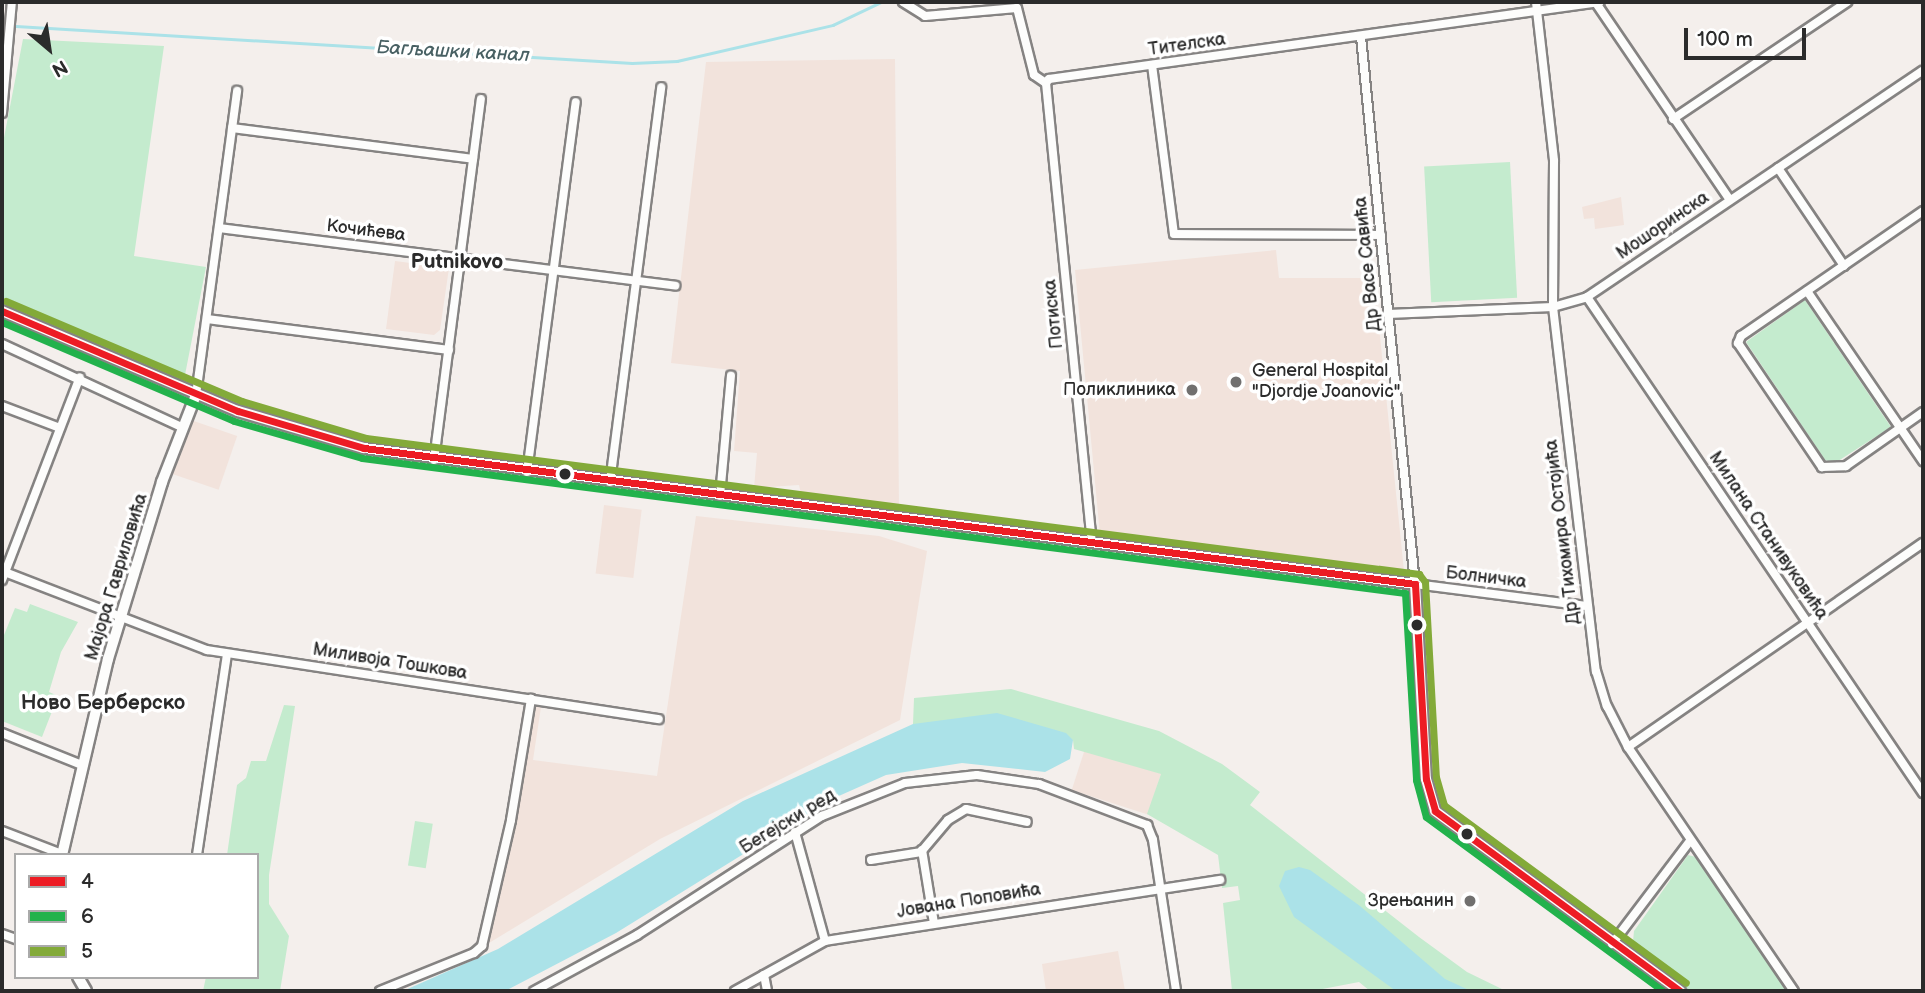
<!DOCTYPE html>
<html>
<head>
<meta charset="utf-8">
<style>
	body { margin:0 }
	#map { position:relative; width:1925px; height:993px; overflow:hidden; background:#f4efec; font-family:"Balsamiq Sans",sans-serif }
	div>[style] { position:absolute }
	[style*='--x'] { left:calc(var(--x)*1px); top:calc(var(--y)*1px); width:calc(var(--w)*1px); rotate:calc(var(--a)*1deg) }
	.built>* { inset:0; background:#f2e3dc; transform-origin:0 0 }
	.green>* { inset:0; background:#c4ebce; transform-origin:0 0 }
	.water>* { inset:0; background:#abe2e8 }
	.stream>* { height:2.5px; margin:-1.25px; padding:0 1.25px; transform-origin:1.25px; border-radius:1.25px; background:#abe2e8 }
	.roads { filter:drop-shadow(2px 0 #858382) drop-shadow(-2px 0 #858382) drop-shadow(0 2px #858382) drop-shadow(0 -2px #858382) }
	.minor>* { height:8px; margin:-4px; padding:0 4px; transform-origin:4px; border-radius:4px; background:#fdfdfc }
	.tertiary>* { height:10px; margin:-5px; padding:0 5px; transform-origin:5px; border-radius:5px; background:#fdfdfc }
	.rail>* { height:2.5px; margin:-1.25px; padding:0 1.25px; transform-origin:1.25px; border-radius:1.25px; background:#b5b4b4 }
	.bus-1>* { height:7px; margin:-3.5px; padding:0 3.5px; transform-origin:3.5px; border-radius:3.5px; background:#ed1c24 }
	.bus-2>* { height:7px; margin:-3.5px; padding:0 3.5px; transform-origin:3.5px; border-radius:3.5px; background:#22b24c }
	.bus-3>* { height:7px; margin:-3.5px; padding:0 3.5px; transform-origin:3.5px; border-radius:3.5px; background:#83aa39 }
	.dots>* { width:19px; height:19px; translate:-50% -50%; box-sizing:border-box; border:4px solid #fff; border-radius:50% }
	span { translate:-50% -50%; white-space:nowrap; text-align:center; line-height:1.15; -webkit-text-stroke:7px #fff; paint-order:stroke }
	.street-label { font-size:18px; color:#2b2b2b }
	.poi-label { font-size:18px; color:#2b2b2b }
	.left { translate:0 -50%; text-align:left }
	.right { translate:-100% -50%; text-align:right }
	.water-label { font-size:19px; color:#486063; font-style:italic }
	.quarter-label { font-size:21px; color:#2b2b2b; font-weight:700 }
	.frame { position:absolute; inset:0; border:4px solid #2b2b2b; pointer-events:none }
	.legend { position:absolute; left:14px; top:853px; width:245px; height:126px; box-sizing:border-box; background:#fff; border:2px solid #aaa; margin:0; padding:9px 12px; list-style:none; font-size:21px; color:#2b2b2b }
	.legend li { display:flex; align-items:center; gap:14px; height:35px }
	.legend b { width:35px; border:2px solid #aaa }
	.north { position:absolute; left:14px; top:14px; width:70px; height:70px; -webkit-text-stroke:5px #fff; paint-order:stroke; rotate:151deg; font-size:19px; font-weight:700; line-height:28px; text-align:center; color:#2b2b2b }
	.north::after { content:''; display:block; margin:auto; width:24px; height:32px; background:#2b2b2b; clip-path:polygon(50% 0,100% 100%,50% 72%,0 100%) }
	.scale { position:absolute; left:1684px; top:28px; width:122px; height:32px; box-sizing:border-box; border:4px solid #2b2b2b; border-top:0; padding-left:9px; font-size:21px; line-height:24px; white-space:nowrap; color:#2b2b2b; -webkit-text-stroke:5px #fff; paint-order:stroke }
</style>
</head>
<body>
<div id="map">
	<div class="built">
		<i style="clip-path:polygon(895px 59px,899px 509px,801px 494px,799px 485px,754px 488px,757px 453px,734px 451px,740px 371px,671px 363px,706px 62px)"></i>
		<i style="clip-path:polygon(1621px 197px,1624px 225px,1595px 229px,1594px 218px,1584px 219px,1582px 207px)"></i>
		<i style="clip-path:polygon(1276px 250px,1279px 278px,1374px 278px,1404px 571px,1100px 535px,1075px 270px)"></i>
		<i style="clip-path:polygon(395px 261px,449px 268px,440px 330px,434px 335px,386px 329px)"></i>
		<i style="left:188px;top:419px;width:52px;height:57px;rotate:19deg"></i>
		<i style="left:604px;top:505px;width:38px;height:69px;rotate:7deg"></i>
		<i style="clip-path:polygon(696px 516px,879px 536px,927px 551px,900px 720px,660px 839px,489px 943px,533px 705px,541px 707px,533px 760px,657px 776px)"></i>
		<i style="left:1085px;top:749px;width:80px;height:43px;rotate:18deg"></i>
		<i style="clip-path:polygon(1118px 951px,1125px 991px,1046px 991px,1042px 964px)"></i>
	</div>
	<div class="green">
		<i style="clip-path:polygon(23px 39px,164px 46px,134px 256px,206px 267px,184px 380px,2px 301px,2px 148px)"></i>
		<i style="left:1510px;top:162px;width:136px;height:86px;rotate:87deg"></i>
		<i style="clip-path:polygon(1805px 300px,1891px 427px,1835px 463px,1825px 460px,1746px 342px)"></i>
		<i style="clip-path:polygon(30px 604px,78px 622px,61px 652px,49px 692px,58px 696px,42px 737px,2px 721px,2px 640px,15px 608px,27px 612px)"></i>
		<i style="clip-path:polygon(1011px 689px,1159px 731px,1222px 764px,1260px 792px,1250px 805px,1419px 937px,1467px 972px,1506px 991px,1370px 991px,1359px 982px,1312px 991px,1232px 991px,1223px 903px,1240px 900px,1238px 886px,1222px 888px,1218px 855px,1147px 814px,1161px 774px,1074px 749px,1073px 740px,913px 724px,914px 698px)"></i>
		<i style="clip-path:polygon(284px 705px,295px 706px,269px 875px,269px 904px,289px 936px,280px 991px,203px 991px,206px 977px,257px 977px,257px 855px,227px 855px,237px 785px,246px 778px,251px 761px,266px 761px)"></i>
		<i style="left:415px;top:821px;width:18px;height:45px;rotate:9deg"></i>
		<i style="clip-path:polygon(1688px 855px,1696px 857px,1789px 991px,1688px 991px,1632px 952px,1634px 931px)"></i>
	</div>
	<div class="water">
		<i style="clip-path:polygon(997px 713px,1066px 733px,1073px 740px,1070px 759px,1045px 772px,962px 763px,886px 775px,832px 799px,616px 933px,505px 991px,403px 991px,498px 949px,743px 801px,913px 724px)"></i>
		<i style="clip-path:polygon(1299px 867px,1310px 870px,1360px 906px,1445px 979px,1471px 991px,1396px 991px,1294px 917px,1279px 886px,1285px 871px)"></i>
	</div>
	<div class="stream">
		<i style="--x:2;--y:25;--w:1;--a:0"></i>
		<i style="--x:16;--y:26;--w:617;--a:3.44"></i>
		<i style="--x:632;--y:63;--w:45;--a:-2.5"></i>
		<i style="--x:677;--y:61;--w:160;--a:-13"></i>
		<i style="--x:833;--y:25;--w:53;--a:-25.6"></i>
	</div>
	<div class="roads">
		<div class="minor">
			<i style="--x:903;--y:2;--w:26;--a:32"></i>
			<i style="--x:925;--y:16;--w:92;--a:-5"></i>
			<i style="--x:1017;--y:8;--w:69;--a:75.8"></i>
			<i style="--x:1034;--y:75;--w:14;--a:34"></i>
			<i style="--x:1046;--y:83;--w:5;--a:-53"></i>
			<i style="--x:1049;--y:79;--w:556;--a:-7.96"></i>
			<i style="--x:1536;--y:2;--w:160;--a:83.5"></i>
			<i style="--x:1554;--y:161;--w:146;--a:90.4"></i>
			<i style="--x:1553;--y:307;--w:367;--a:83.3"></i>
			<i style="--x:1596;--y:671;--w:37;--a:73"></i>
			<i style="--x:1607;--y:706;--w:46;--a:62.9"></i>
			<i style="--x:1628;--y:747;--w:295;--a:55.8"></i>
			<i style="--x:1596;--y:3;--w:238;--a:55.8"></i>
			<i style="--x:1361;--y:37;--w:550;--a:84.36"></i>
			<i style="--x:1415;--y:584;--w:173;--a:7.3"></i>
			<i style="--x:1152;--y:65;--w:170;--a:82.6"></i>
			<i style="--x:1174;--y:234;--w:207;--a:0.3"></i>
			<i style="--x:1046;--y:83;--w:460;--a:84.3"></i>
			<i style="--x:2;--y:113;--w:111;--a:-84.9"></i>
			<i style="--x:1673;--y:119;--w:210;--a:-33.9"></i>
			<i style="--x:232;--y:128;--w:243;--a:7.3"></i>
			<i style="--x:1778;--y:168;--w:118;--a:56"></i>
			<i style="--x:1923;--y:211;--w:221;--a:145.5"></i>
			<i style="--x:1741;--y:336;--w:8;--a:113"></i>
			<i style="--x:1738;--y:343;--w:150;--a:55.9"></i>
			<i style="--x:1822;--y:467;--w:24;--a:-2"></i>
			<i style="--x:1846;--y:466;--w:94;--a:-35"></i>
			<i style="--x:219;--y:228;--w:460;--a:7.2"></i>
			<i style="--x:1807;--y:291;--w:206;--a:55.7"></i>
			<i style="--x:1587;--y:297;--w:599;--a:55.89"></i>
			<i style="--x:1388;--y:314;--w:165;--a:-2.4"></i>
			<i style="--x:1553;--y:307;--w:35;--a:-16"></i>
			<i style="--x:1587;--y:297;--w:405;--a:-34"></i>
			<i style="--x:207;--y:319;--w:244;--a:7.3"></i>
			<i style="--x:2;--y:344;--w:198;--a:24.8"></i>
			<i style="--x:196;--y:395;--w:307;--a:-82.3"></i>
			<i style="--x:2;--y:406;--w:62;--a:20.8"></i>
			<i style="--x:434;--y:460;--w:364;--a:-82.6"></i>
			<i style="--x:527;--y:472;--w:373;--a:-82.5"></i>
			<i style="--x:610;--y:482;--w:398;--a:-82.6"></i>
			<i style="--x:720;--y:496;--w:121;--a:-84.8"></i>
			<i style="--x:2;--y:571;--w:220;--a:21.1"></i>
			<i style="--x:207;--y:650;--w:457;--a:8.7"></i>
			<i style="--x:2;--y:580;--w:217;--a:-69"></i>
			<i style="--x:2;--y:733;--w:86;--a:21.8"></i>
			<i style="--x:1628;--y:747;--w:359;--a:-34.7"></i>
			<i style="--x:2;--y:831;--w:64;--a:21"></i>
			<i style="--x:795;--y:832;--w:113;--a:74.6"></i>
			<i style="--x:922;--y:850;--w:74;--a:80.7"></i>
			<i style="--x:197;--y:855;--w:203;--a:-81.5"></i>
			<i style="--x:871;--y:860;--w:51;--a:-9.1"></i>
			<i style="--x:921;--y:852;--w:42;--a:-49.8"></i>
			<i style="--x:948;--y:820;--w:21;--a:-31"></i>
			<i style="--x:966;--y:809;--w:62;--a:12"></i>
			<i style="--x:2;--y:934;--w:15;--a:20"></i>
			<i style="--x:1612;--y:944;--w:129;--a:-52.9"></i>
			<i style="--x:764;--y:975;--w:16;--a:79"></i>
			<i style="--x:380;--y:991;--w:101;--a:-22"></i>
			<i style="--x:474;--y:953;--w:11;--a:-41"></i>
			<i style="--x:482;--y:946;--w:129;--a:-77"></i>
			<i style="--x:511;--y:820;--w:123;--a:-80.6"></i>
			<i style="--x:534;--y:991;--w:117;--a:-28.5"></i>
			<i style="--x:637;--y:935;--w:220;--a:-32.8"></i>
			<i style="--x:822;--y:816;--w:89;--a:-21.7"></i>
			<i style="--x:905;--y:783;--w:72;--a:-6.3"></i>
			<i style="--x:977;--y:775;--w:63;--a:8.3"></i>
			<i style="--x:1039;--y:784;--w:116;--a:20.8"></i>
			<i style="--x:1147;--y:825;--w:16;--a:68"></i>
			<i style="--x:1153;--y:840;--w:153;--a:81.3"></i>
			<i style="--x:735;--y:991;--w:103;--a:-29.1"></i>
			<i style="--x:825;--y:941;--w:400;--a:-8.8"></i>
		</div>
		<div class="tertiary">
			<i style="--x:2;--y:311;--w:256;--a:23"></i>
			<i style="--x:238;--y:411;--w:131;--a:16.4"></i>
			<i style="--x:364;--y:448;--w:1060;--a:7.37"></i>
			<i style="--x:1415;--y:584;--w:195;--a:86.8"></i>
			<i style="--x:1426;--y:779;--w:33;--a:74"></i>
			<i style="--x:1435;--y:811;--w:304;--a:36.3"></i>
			<i style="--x:62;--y:855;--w:201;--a:-76.8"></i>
			<i style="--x:108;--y:659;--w:185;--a:-73"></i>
			<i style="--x:162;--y:482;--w:93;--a:-68.7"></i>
			<i style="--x:78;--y:977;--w:16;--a:60"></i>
		</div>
	</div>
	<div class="rail">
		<i style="--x:926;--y:530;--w:146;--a:7.5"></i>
		<i style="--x:1615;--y:991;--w:1;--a:0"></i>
	</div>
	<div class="bus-1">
		<i style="--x:2;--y:311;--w:256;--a:23"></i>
		<i style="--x:238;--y:411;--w:131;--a:16.4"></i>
		<i style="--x:364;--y:448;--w:1060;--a:7.37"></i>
		<i style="--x:1415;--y:584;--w:195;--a:86.8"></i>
		<i style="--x:1426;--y:779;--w:33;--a:74"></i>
		<i style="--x:1435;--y:811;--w:304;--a:36.3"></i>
	</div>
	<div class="bus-2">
		<i style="--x:2;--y:322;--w:252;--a:23.1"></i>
		<i style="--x:234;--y:421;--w:133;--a:16.1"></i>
		<i style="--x:362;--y:458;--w:1052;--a:7.38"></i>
		<i style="--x:1405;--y:593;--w:187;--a:86.6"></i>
		<i style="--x:1416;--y:780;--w:38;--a:75"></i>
		<i style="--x:1426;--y:817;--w:294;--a:36.3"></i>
	</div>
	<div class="bus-3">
		<i style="--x:6;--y:301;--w:256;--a:23"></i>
		<i style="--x:242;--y:401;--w:129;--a:16.6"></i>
		<i style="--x:366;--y:438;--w:1062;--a:7.36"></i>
		<i style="--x:1419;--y:574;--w:10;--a:53"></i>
		<i style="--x:1425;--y:582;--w:195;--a:86.8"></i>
		<i style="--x:1436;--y:777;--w:29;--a:74"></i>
		<i style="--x:1444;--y:805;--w:300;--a:36.3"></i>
	</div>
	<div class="dots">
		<i style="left:1236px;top:382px;background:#71706f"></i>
		<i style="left:1192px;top:390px;background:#71706f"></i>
		<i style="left:565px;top:474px;background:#2b2b2b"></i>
		<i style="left:1417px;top:625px;background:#2b2b2b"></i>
		<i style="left:1467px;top:834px;background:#2b2b2b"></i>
		<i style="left:1470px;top:901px;background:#71706f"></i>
	</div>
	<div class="street-label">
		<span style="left:1187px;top:45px;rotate:-8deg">Тителска</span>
		<span style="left:1663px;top:226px;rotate:-34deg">Мошоринска</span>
		<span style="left:366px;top:231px;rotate:7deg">Кочићева</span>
		<span style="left:1368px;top:264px;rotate:-96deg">Др Васе Савића</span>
		<span style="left:1054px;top:314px;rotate:-96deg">Потиска</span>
		<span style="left:1563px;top:532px;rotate:-97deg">Др Тихомира Остојића</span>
		<span style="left:1768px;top:536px;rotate:56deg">Милана Станивуковића</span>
		<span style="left:117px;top:577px;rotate:-73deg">Мајора Гавриловића</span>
		<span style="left:1486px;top:578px;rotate:7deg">Болничка</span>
		<span style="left:390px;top:662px;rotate:9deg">Миливоја Тошкова</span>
		<span style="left:788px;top:822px;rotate:-31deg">Бегејски ред</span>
		<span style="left:969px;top:901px;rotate:-9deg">Јована Поповића</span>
	</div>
	<div class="poi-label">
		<span class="left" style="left:1252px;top:382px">General Hospital<br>"Djordje Joanovic"</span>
		<span class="right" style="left:1176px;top:390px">Поликлиника</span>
		<span class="right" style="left:1454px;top:901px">Зрењанин</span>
	</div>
	<div class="water-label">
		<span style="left:453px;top:52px;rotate:3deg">Багљашки канал</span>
	</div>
	<div class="quarter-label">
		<span style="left:457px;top:262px">Putnikovo</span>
		<span style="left:103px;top:703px">Ново Берберско</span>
	</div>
	<div class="frame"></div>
	<ul class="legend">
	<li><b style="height:9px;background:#ed1c24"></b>4</li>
	<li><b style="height:9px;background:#22b24c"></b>6</li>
	<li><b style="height:9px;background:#83aa39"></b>5</li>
	</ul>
	<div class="north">N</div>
	<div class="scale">100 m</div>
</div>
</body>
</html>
